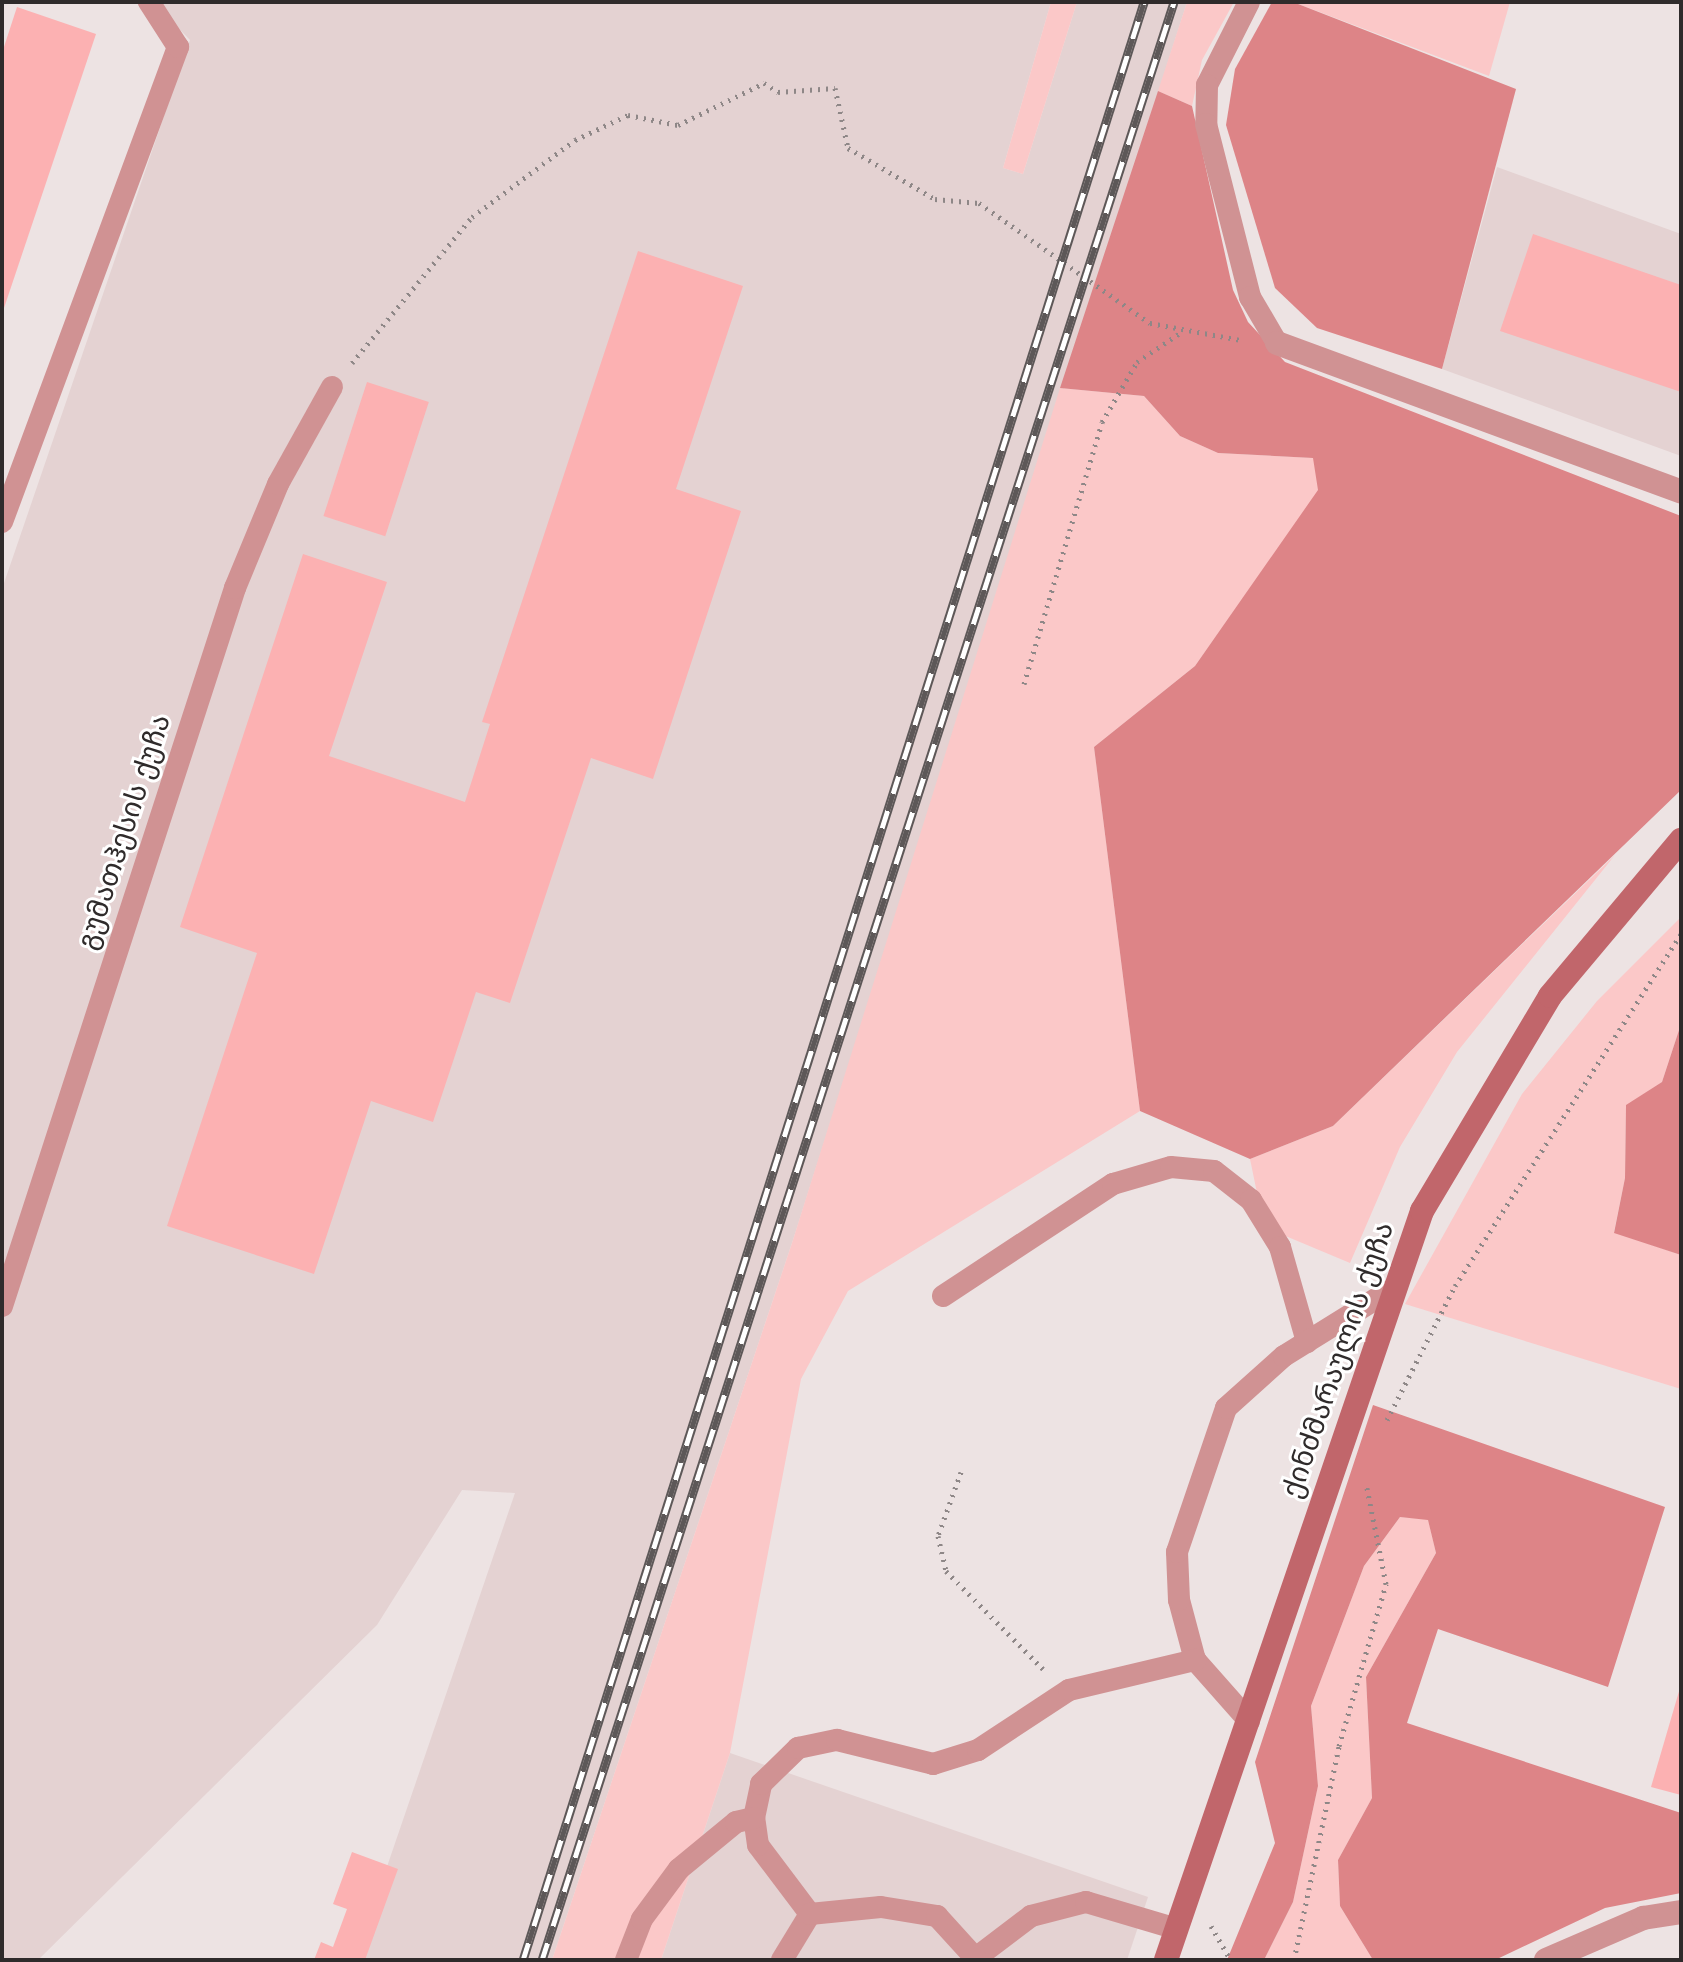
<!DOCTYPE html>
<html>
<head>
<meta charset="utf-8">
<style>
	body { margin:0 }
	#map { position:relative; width:1683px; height:1962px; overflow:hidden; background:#ede3e3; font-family:Helvetica,"Noto Sans Georgian",sans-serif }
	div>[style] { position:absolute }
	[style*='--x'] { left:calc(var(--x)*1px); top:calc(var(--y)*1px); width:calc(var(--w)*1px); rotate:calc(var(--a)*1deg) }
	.built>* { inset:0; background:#e4d2d2 }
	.green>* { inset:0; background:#fbc8c8 }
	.forest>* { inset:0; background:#dd8487 }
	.building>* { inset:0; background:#fcb1b2; transform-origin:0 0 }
	.path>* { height:5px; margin-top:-2.5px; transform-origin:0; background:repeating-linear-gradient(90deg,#8e8787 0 2px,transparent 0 8px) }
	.lane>* { height:22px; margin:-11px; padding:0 11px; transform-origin:11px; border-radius:11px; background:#d09293 }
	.street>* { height:24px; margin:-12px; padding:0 12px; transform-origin:12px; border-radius:12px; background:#d09293 }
	.secondary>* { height:24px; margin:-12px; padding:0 12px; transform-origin:12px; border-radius:12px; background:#c1666b }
	.rail>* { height:9px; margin-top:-4.5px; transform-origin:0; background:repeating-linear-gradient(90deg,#fff 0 18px,#5d5858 0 36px); box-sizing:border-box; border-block:2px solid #5d5858 }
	span { translate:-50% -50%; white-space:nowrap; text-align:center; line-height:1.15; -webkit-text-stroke:6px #fff; paint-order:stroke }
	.street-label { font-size:28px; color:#2f2b2b }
	.frame { position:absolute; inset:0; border:4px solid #2f2b2b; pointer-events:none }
</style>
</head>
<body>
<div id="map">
	<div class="built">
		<i style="clip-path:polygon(153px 2px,1051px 2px,1003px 168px,1023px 174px,1077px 2px,1187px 2px,792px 1243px,552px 1960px,355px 1960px,515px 1493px,462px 1490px,377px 1625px,38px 1960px,2px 1960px,2px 589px,190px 40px)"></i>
		<i style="clip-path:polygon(1497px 167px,1681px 234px,1681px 456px,1442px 369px)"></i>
		<i style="clip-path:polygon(730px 1753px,1148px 1897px,1127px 1960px,661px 1960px)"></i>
	</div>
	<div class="green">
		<i style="clip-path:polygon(1051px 2px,1077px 2px,1023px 174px,1003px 168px)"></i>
		<i style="clip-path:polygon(1187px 2px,1234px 2px,1202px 60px,1192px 106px,1158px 91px)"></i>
		<i style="clip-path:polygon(1293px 2px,1510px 2px,1489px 76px)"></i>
		<i style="clip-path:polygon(1060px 388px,1144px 396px,1180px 436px,1218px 453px,1314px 458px,1319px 490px,1195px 666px,1094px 747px,1140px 1111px,848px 1291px,801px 1379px,730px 1753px,661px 1960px,552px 1960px,792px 1243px)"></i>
		<i style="clip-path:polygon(1615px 855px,1457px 1052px,1400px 1147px,1350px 1263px,1264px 1227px,1250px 1159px,1333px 1126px)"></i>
		<i style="clip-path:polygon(1681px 917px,1681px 1024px,1662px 1082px,1626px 1106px,1625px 1178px,1614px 1232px,1681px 1255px,1681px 1389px,1405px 1304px,1522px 1094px,1597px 1001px)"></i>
		<i style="clip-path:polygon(1400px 1517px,1428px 1519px,1436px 1553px,1366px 1677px,1372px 1798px,1338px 1860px,1340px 1906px,1373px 1960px,1264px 1960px,1293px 1902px,1318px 1786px,1311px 1706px,1364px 1566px)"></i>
	</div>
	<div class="forest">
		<i style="clip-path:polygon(1272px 2px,1293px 2px,1516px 89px,1442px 369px,1317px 328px,1275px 288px,1226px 125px,1235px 69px)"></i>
		<i style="clip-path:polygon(1158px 91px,1192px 106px,1233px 290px,1248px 322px,1285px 362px,1681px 516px,1681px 790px,1333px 1126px,1250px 1159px,1140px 1111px,1094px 747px,1195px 666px,1318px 490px,1313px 458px,1218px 453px,1180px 436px,1144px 396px,1060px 388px)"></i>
		<i style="clip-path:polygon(1681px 1024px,1681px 1255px,1614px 1233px,1625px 1178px,1626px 1105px,1662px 1082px)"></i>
		<i style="clip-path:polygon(1373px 1405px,1665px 1507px,1608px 1687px,1438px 1629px,1407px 1723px,1681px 1813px,1681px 1893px,1605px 1908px,1495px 1960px,1373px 1960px,1340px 1906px,1338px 1860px,1372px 1798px,1366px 1677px,1436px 1553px,1428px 1520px,1400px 1517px,1364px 1566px,1311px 1706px,1318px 1786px,1293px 1902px,1264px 1960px,1227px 1960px,1275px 1843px,1255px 1762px)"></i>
	</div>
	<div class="building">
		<i style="clip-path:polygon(17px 7px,96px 34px,3px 311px,2px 53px)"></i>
		<i style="clip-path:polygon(1533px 234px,1681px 285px,1681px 392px,1500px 331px)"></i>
		<i style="clip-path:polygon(638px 251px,743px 286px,676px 489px,741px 511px,653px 779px,591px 758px,510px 1003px,476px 992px,433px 1122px,371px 1101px,314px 1274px,167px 1226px,257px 953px,180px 927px,303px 554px,387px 582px,329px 756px,465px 802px,490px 724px,482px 722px)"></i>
		<i style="left:367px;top:382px;width:65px;height:141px;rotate:18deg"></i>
		<i style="clip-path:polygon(1680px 1688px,1681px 1688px,1681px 1795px,1651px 1787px)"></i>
		<i style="clip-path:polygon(352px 1852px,398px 1869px,365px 1960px,314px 1960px,321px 1942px,333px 1947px,347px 1909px,333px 1904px)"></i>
	</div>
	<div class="path">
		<i style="--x:352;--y:363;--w:189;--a:-50.6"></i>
		<i style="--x:472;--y:217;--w:129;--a:-36.8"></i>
		<i style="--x:575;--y:140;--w:59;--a:-25.3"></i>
		<i style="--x:628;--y:115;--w:51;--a:11.3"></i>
		<i style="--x:678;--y:125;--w:96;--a:-26"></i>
		<i style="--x:764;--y:83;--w:17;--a:33"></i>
		<i style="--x:778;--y:92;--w:57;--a:-4"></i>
		<i style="--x:835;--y:88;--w:61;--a:77.8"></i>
		<i style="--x:848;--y:148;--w:101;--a:30.4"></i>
		<i style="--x:935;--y:199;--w:44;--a:5.2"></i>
		<i style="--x:979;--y:203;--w:209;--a:35.1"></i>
		<i style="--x:1150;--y:323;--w:93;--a:10.6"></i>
		<i style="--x:1024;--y:684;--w:273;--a:-73.4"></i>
		<i style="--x:1102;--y:422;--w:69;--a:-59.7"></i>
		<i style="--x:1137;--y:362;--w:55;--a:-34"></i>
		<i style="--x:1387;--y:1420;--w:150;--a:-63.1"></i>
		<i style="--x:1455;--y:1286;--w:418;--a:-57.3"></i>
		<i style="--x:961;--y:1472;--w:68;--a:109.8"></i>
		<i style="--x:938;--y:1536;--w:36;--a:77"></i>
		<i style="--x:946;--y:1571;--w:138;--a:45.3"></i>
		<i style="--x:1211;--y:1926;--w:39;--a:60"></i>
		<i style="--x:1294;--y:1960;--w:219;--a:-78.1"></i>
		<i style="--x:1339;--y:1746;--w:169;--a:-73.8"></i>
		<i style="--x:1386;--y:1584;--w:103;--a:-101.2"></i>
	</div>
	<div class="lane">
		<i style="--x:1249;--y:2;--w:93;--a:116.8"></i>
		<i style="--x:1207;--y:85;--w:39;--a:91"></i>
		<i style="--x:1206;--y:124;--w:179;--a:75.7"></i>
		<i style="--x:1250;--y:297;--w:53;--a:59.6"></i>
		<i style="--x:2;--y:522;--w:507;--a:-69.67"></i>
		<i style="--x:178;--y:47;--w:54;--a:-122.8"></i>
		<i style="--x:943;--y:1296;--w:204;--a:-33.4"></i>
		<i style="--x:1113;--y:1184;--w:60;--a:-16.3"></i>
		<i style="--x:1171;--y:1167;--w:43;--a:5.3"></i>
		<i style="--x:1214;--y:1171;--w:47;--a:38.1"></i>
		<i style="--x:1251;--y:1200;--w:55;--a:58.3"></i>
		<i style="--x:1280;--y:1247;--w:99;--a:74.1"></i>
		<i style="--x:2;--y:1306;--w:755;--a:-72.02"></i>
		<i style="--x:235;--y:588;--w:113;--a:-67.5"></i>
		<i style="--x:278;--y:484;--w:111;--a:-60.9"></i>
		<i style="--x:1249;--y:1721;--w:81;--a:-131.5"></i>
		<i style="--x:1195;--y:1660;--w:62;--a:-104.9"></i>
		<i style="--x:1179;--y:1600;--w:48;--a:-92.4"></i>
		<i style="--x:1177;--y:1552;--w:152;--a:-71.2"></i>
		<i style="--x:1226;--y:1408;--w:78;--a:-41.9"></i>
		<i style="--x:1284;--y:1356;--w:123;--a:-31.8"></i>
		<i style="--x:810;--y:1914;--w:86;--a:-127"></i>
		<i style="--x:758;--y:1845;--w:27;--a:-98"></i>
		<i style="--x:754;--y:1818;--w:35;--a:-78"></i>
		<i style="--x:761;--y:1784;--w:52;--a:-44.2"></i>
		<i style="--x:798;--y:1748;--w:40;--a:-12"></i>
		<i style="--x:837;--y:1740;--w:99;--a:14"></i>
		<i style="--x:933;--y:1764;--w:47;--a:-17.3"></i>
		<i style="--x:978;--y:1750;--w:109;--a:-33.4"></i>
		<i style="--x:1069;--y:1690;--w:130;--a:-13.4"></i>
		<i style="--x:977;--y:1957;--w:68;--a:-37.2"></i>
		<i style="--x:1031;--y:1916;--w:57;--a:-14.3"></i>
		<i style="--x:1086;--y:1902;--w:95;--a:16.5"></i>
		<i style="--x:626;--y:1960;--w:44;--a:-68.7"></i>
		<i style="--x:642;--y:1919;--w:62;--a:-53.5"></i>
		<i style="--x:679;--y:1869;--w:74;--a:-39.5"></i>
		<i style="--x:736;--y:1822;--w:18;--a:-13"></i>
		<i style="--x:782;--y:1960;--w:54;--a:-58.7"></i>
		<i style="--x:810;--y:1914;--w:71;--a:-5.6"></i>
		<i style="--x:881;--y:1907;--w:57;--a:9.1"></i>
		<i style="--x:937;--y:1916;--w:59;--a:47.7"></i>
	</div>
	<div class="street">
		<i style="--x:1277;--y:343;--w:431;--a:20.2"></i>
		<i style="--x:1546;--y:1960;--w:106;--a:-23.4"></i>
		<i style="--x:1643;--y:1918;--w:38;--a:-9"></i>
	</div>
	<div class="secondary">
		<i style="--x:1166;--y:1960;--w:792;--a:-71.13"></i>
		<i style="--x:1422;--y:1211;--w:250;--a:-59.2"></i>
		<i style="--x:1550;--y:996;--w:204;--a:-50"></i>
	</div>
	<div class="rail">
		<i style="--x:523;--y:1960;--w:2054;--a:-72.4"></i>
		<i style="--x:542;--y:1960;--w:2057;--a:-72.11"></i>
	</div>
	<div class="street-label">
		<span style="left:124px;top:832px;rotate:-72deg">გუმათჰესის ქუჩა</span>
		<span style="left:1338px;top:1360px;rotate:-71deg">ქინძმარაულის ქუჩა</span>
	</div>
	<div class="frame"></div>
</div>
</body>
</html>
